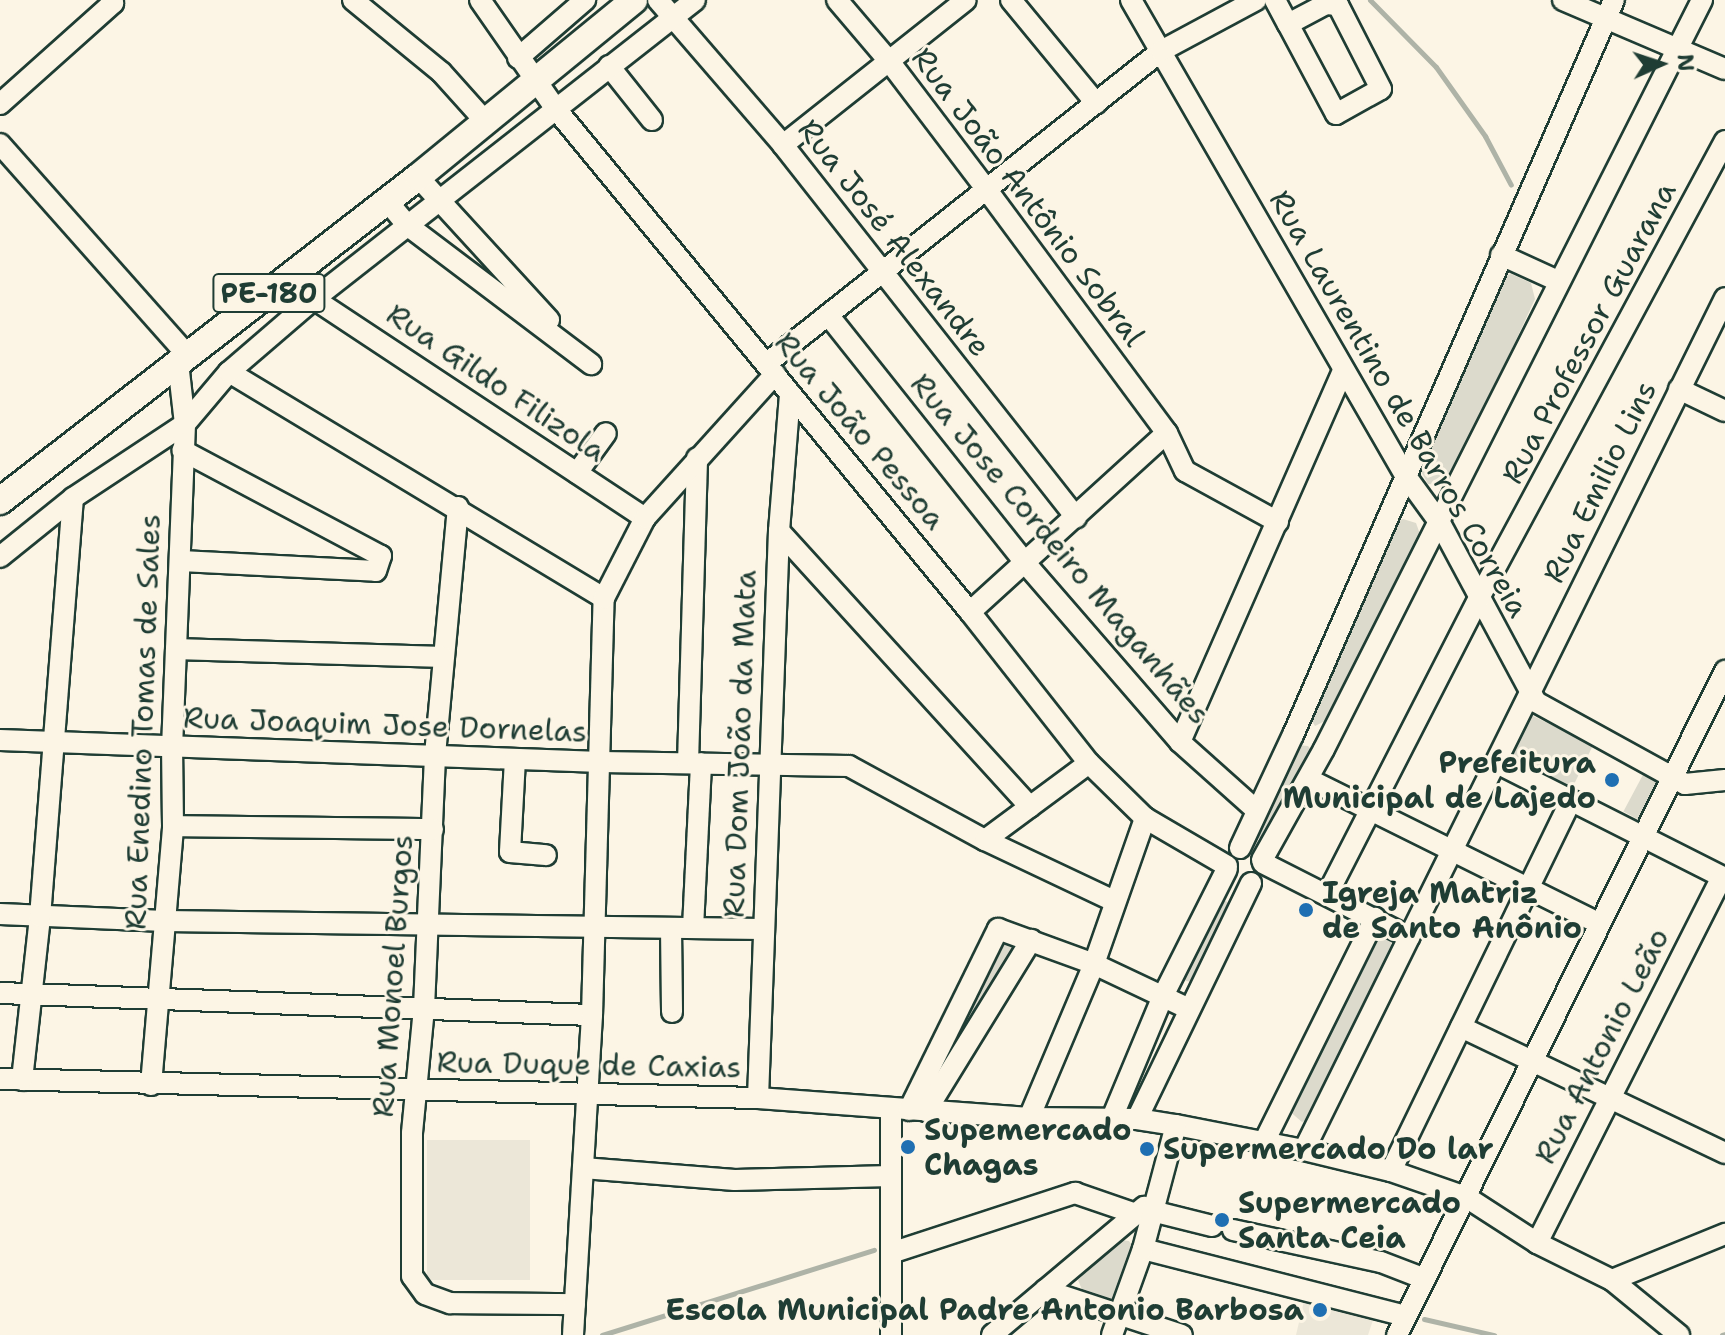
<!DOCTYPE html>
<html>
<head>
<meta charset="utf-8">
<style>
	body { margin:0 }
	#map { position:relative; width:1725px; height:1335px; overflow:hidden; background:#fcf5e5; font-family:"Shantell Sans",sans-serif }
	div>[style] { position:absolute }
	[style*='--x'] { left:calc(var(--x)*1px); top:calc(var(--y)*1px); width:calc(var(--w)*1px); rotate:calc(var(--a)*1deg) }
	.built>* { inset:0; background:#ece7d8; transform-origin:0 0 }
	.green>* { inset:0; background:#dcdacc; transform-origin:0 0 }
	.stream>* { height:5px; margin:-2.5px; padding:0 2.5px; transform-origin:2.5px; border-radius:2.5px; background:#aeb3a7 }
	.roads { filter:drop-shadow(2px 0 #1f3d34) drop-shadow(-2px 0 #1f3d34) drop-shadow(0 2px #1f3d34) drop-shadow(0 -2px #1f3d34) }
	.minor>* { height:20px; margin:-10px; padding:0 10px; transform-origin:10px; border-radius:10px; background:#fcf5e5 }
	.major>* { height:26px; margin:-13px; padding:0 13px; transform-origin:13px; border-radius:13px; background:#fcf5e5 }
	.dots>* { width:22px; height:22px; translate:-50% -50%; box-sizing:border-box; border:4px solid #fcf5e5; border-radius:50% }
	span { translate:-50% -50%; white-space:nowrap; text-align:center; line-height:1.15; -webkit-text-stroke:6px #fcf5e5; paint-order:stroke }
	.shield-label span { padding:2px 6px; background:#fcf5e5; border:2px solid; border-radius:6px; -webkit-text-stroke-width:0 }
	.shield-label { font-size:28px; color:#1f3d34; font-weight:700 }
	.street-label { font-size:30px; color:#1f3d34 }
	.poi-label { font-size:30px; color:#1f3d34; font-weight:700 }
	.right { translate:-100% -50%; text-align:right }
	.left { translate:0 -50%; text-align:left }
	.north { position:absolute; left:1621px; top:24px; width:80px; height:80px; -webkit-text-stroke:6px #fcf5e5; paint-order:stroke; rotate:87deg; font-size:22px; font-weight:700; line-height:32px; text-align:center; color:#1f3d34 }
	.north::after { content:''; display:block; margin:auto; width:28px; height:36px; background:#1f3d34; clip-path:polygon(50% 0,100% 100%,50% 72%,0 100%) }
</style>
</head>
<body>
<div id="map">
	<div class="built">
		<i style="left:427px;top:1140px;width:103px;height:140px"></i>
		<i style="clip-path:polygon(1304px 1301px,1373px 1320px,1368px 1335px,1296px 1335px)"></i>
	</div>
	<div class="green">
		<i style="clip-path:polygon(1511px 274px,1531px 283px,1535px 299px,1452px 478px,1441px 485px,1428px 484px,1419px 468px,1504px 276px)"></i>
		<i style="clip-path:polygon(1403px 519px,1416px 523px,1421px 537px,1327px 720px,1315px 726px,1310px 718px,1394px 523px)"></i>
		<i style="left:1531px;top:715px;width:69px;height:48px;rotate:26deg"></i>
		<i style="clip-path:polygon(1296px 745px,1308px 746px,1313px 752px,1265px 840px,1261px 840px,1255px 833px)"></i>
		<i style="left:1645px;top:771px;width:19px;height:46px;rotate:28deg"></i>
		<i style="clip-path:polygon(1226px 901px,1231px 906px,1194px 982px,1186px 981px,1182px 977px,1217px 902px)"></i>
		<i style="clip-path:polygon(1376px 936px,1389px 938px,1394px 951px,1313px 1118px,1302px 1122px,1288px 1110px)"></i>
		<i style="clip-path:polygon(1002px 939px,1014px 944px,1014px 951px,978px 1009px,969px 1014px,967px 1009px)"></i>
		<i style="clip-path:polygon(1120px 1240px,1129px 1241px,1134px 1249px,1119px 1297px,1106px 1302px,1083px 1292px,1078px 1280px)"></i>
	</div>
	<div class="stream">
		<i style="--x:1370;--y:0;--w:94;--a:45.4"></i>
		<i style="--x:1436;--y:67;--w:85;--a:54.6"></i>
		<i style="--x:1485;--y:136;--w:55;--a:62"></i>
		<i style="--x:1424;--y:1319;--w:72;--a:12.9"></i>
		<i style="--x:602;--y:1335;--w:285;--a:-17.4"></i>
		<i style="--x:1722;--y:1335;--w:3;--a:-18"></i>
	</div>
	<div class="roads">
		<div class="minor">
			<i style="--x:353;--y:0;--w:114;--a:39.3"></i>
			<i style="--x:441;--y:72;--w:66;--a:48.1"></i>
			<i style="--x:480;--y:0;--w:131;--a:55.2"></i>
			<i style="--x:555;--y:108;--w:653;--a:50.53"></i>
			<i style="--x:970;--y:612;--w:192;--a:51.8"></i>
			<i style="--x:1089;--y:763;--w:78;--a:44.5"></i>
			<i style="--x:1145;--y:818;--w:95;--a:30.3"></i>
			<i style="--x:658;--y:0;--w:191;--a:49.2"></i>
			<i style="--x:783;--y:145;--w:474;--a:51.8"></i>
			<i style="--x:837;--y:0;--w:80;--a:49.6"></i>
			<i style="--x:889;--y:61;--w:162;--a:52.8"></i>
			<i style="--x:987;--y:190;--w:302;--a:53.5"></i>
			<i style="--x:1167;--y:433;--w:42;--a:64.7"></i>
			<i style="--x:1185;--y:471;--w:106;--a:28.7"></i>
			<i style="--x:1011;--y:0;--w:134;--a:50.5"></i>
			<i style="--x:1131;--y:0;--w:548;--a:60.02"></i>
			<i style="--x:1405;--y:475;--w:59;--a:53.9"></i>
			<i style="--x:1440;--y:523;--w:203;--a:61.8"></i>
			<i style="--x:1536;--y:702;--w:170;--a:28.8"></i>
			<i style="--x:1685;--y:784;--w:40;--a:-5.7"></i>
			<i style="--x:1275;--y:0;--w:27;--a:62"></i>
			<i style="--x:1288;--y:24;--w:102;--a:61.9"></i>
			<i style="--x:1336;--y:114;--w:51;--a:-29.1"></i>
			<i style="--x:1381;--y:89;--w:94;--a:-117.1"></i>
			<i style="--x:1338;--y:5;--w:12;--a:-175"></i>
			<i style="--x:1326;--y:4;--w:43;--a:152.2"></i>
			<i style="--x:1563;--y:0;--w:176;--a:23.1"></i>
			<i style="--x:518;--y:58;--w:89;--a:-40.9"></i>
			<i style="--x:609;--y:66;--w:69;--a:51.5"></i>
			<i style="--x:0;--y:104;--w:152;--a:-41.8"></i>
			<i style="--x:113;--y:3;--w:4;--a:-124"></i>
			<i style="--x:0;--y:144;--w:283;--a:48.4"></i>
			<i style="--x:783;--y:145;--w:233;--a:-38.4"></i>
			<i style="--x:418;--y:177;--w:194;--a:47.5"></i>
			<i style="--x:387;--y:201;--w:31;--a:50"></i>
			<i style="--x:407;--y:225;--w:231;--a:37.1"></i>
			<i style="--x:1501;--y:255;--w:63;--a:24.5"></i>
			<i style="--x:314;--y:299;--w:397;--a:33.5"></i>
			<i style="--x:829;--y:316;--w:317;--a:51.5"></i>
			<i style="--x:1026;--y:564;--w:235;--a:49.1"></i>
			<i style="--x:1180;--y:742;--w:102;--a:41.8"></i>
			<i style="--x:766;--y:364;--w:504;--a:-38.39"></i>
			<i style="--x:1161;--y:51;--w:108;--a:-28.2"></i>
			<i style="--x:229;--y:372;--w:438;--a:31.1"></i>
			<i style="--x:1679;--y:389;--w:51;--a:25.6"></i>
			<i style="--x:577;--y:473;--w:49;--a:-54.1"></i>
			<i style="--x:458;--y:507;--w:250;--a:95.3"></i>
			<i style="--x:435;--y:756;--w:252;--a:92.5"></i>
			<i style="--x:424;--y:1008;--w:126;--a:95.5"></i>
			<i style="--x:412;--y:1133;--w:143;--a:90"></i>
			<i style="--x:412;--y:1276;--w:22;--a:54"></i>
			<i style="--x:425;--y:1294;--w:27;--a:20"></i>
			<i style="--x:450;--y:1303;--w:125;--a:0.5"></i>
			<i style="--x:779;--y:531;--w:373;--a:47.7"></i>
			<i style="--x:0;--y:557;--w:94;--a:-38.9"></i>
			<i style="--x:73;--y:498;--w:134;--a:-33.5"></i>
			<i style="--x:185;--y:424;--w:68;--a:-49.8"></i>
			<i style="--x:229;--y:372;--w:112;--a:-40.7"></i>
			<i style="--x:314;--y:299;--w:484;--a:-38.1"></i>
			<i style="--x:181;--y:561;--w:195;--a:2.9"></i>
			<i style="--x:376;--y:571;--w:16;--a:-72"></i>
			<i style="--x:381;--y:556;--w:225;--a:-152"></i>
			<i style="--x:970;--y:612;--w:266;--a:-42.3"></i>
			<i style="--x:176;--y:649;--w:267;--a:1.7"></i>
			<i style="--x:0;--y:740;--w:601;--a:2.1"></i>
			<i style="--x:601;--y:762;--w:248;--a:0.9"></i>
			<i style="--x:849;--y:766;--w:155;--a:28.6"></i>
			<i style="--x:985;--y:840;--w:143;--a:25.3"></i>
			<i style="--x:1180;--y:742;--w:405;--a:-66.3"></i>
			<i style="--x:515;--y:759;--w:93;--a:93.1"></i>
			<i style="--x:510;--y:852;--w:36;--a:5"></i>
			<i style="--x:688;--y:763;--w:305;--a:-88.3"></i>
			<i style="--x:1497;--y:763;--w:255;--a:26.8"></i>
			<i style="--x:1308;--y:779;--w:324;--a:26.4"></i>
			<i style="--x:173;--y:826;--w:260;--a:0.7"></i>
			<i style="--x:985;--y:840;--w:129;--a:-36.5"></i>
			<i style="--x:1240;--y:848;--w:125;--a:-64.9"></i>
			<i style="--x:1293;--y:735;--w:802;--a:-66.41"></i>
			<i style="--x:1262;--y:860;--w:127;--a:-60.8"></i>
			<i style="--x:1324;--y:749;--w:839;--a:-63.22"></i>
			<i style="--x:1263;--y:863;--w:164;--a:26.9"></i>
			<i style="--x:1328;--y:893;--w:331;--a:-62.9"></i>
			<i style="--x:1479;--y:598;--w:519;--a:-61.71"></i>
			<i style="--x:0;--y:914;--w:165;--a:2.4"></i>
			<i style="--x:165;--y:921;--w:597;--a:0.77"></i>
			<i style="--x:671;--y:928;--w:84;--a:89.3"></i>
			<i style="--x:693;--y:928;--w:165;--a:-87.2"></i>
			<i style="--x:0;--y:993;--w:592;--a:2.13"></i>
			<i style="--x:1461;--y:1027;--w:293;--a:25.5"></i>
			<i style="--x:0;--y:1079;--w:758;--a:1.44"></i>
			<i style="--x:758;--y:1098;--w:272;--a:4.2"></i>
			<i style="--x:1029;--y:1118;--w:108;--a:0.5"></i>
			<i style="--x:1137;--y:1119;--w:39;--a:9"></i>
			<i style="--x:1176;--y:1125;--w:130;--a:11.1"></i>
			<i style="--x:1304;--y:1150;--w:89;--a:13.6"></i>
			<i style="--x:1391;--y:1171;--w:79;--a:19.1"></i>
			<i style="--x:1466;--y:1197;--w:85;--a:32.9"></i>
			<i style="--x:1537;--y:1243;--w:84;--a:26.3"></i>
			<i style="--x:1612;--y:1280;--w:87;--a:39.4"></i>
			<i style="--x:22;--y:1080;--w:164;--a:-83.7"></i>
			<i style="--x:40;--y:917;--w:420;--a:-85.5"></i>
			<i style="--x:151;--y:1085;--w:260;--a:-85.1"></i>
			<i style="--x:173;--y:826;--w:78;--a:-90.7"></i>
			<i style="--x:172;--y:748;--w:324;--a:-87.7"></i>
			<i style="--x:185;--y:424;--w:61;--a:-96.5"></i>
			<i style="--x:758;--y:1098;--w:567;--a:-87.88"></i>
			<i style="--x:779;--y:531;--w:138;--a:-85.4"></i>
			<i style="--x:891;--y:1109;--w:226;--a:90"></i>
			<i style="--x:909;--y:1110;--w:202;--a:-63.8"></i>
			<i style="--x:998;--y:929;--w:102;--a:20"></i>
			<i style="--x:1094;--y:964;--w:105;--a:25.3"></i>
			<i style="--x:926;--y:1111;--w:201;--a:-58.4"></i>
			<i style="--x:1029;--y:1118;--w:167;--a:-67.1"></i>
			<i style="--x:1094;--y:964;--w:155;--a:-70.7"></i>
			<i style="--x:1112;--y:1118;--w:132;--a:-67.3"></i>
			<i style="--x:1163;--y:996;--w:142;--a:-63.3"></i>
			<i style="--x:1137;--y:1119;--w:262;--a:-64.2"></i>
			<i style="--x:1265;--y:1140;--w:248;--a:-63.6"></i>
			<i style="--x:1304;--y:1150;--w:950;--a:-63.7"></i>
			<i style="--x:583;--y:1168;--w:152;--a:4.5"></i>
			<i style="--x:735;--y:1180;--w:156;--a:-1.5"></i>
			<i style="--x:1391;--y:1171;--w:412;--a:-64.1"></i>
			<i style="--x:1152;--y:1211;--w:62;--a:14"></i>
			<i style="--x:1233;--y:1230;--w:151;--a:12.2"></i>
			<i style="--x:1381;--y:1262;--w:47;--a:21.1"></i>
			<i style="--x:1537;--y:1243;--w:410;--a:-63.2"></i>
			<i style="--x:1143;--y:1249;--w:271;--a:14.3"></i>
			<i style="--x:891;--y:1253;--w:194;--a:-18.1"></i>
			<i style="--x:1075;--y:1193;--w:65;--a:19"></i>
			<i style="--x:1612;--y:1280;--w:122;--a:-22.2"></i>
			<i style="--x:1045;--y:1290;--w:144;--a:18.2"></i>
			<i style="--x:573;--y:1335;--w:321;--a:-86.6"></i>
			<i style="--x:592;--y:1015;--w:417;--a:-88.4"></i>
			<i style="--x:604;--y:598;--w:90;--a:-62.9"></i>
			<i style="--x:645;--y:518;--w:194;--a:-47.9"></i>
			<i style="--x:992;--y:1335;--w:199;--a:-40.1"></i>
			<i style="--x:1112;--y:1335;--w:91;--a:-70.2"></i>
			<i style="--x:1143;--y:1249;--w:128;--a:-75.1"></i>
			<i style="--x:1397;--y:1335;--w:741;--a:-63.71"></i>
		</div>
		<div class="major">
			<i style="--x:0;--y:501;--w:529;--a:-37.78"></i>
			<i style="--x:418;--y:177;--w:279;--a:-39.3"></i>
		</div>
	</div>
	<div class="dots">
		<i style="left:1612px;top:780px;background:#1f6fb2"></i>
		<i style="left:1306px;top:910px;background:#1f6fb2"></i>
		<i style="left:908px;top:1147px;background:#1f6fb2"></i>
		<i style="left:1147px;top:1149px;background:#1f6fb2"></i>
		<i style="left:1222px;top:1220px;background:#1f6fb2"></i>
		<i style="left:1320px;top:1310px;background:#1f6fb2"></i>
	</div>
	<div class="shield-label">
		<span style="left:269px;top:293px">PE-180</span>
	</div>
	<div class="street-label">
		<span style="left:1028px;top:197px;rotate:53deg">Rua João Antônio Sobral</span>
		<span style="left:894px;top:238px;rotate:52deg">Rua José Alexandre</span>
		<span style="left:1589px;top:333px;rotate:-62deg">Rua Professor Guarana</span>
		<span style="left:496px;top:383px;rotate:34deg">Rua Gildo Filizola</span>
		<span style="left:1399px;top:404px;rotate:60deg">Rua Laurentino de Barros Correia</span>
		<span style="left:860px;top:431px;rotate:50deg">Rua João Pessoa</span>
		<span style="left:1600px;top:482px;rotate:-64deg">Rua Emilio Lins</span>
		<span style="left:1060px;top:549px;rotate:50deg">Rua Jose Cordeiro Maganhães</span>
		<span style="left:143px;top:722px;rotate:-88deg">Rua Enedino Tomas de Sales</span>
		<span style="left:385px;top:725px;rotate:2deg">Rua Joaquim Jose Dornelas</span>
		<span style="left:740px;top:744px;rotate:-88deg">Rua Dom João da Mata</span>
		<span style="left:393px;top:976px;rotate:-86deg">Rua Monoel Burgos</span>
		<span style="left:1602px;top:1046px;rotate:-63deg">Rua Antonio Leão</span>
		<span style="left:589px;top:1065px;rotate:1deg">Rua Duque de Caxias</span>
	</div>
	<div class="poi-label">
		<span class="right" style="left:1596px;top:780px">Prefeitura<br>Municipal de Lajedo</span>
		<span class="left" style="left:1322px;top:910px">Igreja Matriz<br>de Santo Anônio</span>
		<span class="left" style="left:924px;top:1147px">Supemercado<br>Chagas</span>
		<span class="left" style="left:1163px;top:1149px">Supermercado Do lar</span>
		<span class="left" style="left:1238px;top:1220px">Supermercado<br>Santa Ceia</span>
		<span class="right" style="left:1304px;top:1310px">Escola Municipal Padre Antonio Barbosa</span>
	</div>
	<div class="north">N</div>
</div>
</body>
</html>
